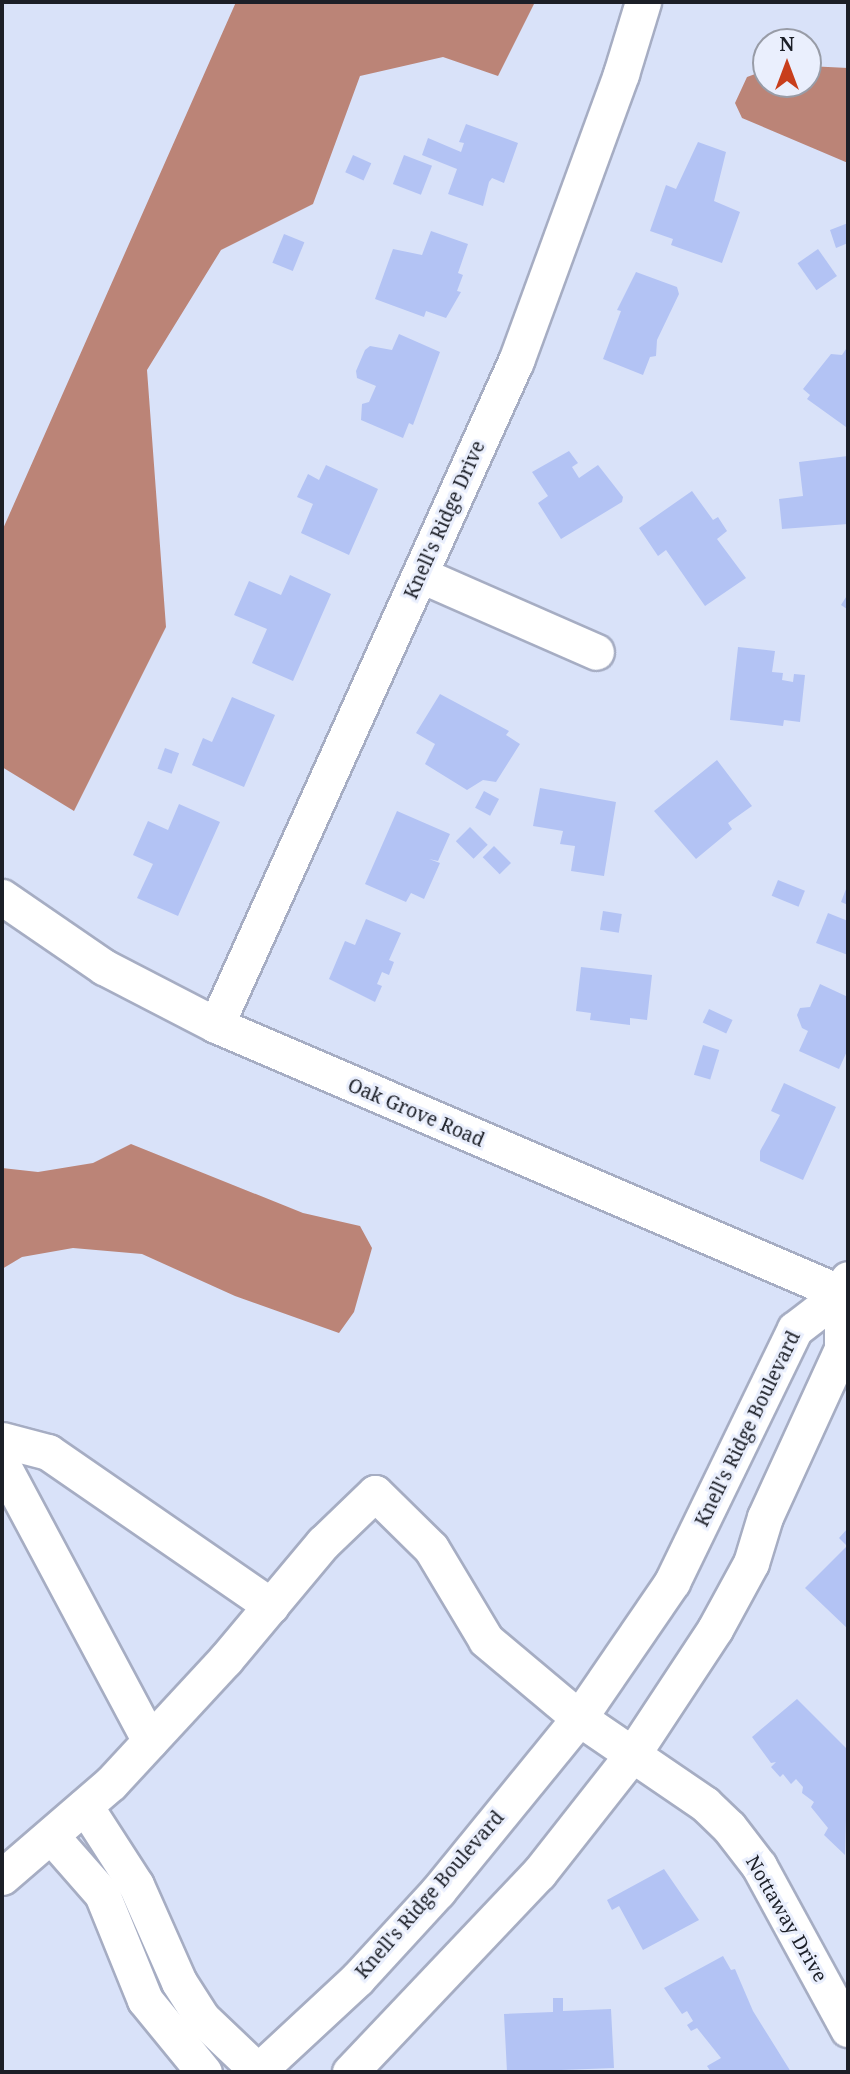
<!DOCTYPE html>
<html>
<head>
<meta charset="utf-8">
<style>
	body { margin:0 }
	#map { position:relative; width:850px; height:2074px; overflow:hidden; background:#d9e2f9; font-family:"Noto Serif",serif }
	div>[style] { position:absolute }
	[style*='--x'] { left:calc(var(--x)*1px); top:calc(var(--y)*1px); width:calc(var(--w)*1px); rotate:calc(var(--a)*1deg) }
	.water>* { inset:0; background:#bb8477 }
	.building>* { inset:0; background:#b3c3f4; transform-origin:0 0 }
	.roads { filter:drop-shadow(2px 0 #a6adc3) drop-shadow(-2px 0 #a6adc3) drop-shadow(0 2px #a6adc3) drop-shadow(0 -2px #a6adc3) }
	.minor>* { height:35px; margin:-17.5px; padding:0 17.5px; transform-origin:17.5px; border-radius:17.5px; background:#fff }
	span { translate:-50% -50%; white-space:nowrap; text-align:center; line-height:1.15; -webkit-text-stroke:6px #eaeffd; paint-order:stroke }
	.street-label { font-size:19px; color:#1c1f27 }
	.frame { position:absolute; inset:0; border:4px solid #1c1f27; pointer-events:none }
	.north { position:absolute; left:752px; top:28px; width:70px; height:70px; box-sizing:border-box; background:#eaeffd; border:2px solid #989ca7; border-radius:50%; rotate:0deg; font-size:19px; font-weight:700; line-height:28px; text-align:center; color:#1c1f27 }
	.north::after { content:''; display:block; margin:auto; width:24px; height:32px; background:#c83e1c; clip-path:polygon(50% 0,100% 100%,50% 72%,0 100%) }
</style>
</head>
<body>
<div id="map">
	<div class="water">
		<i style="clip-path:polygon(236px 2px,535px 2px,498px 76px,443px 57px,360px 76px,313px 204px,221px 250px,147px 370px,166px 627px,74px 811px,2px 767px,2px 531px)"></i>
		<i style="clip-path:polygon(808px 66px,848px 68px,848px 163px,742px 118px,735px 103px,747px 77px,766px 70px,766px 84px,808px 84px)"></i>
		<i style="clip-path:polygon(131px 1144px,303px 1213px,360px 1226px,372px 1248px,354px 1312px,339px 1333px,235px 1296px,142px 1254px,73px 1248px,22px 1257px,2px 1269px,2px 1168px,38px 1172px,93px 1163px)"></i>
	</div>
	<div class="building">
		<i style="clip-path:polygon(466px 124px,518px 143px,504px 183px,492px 178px,489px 182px,483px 206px,448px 194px,457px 169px,422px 155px,428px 138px,461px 152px,464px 143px,459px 142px)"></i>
		<i style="clip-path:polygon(698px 142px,726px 152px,714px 201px,740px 212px,722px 263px,671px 245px,673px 239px,650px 231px,666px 185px,676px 189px)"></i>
		<i style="left:353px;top:155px;width:20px;height:19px;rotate:24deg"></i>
		<i style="left:404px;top:155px;width:30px;height:31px;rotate:21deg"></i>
		<i style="clip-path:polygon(848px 223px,848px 243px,836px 248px,830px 230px)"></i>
		<i style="clip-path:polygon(431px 231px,468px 244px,458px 273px,463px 275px,457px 291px,461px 292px,446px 318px,426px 311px,424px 317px,375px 299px,393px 249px,422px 255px)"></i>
		<i style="left:284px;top:234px;width:22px;height:31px;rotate:22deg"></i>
		<i style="left:818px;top:249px;width:33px;height:25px;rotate:55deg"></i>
		<i style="clip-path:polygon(636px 272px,677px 287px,679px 294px,657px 340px,656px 356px,650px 357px,643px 375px,603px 359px,621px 311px,617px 310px)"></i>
		<i style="clip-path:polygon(399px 334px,440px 352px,413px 425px,409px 423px,403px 438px,361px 420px,362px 404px,369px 402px,376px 386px,357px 378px,356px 371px,365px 350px,370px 346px,392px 350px)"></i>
		<i style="clip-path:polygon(848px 346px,848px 424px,846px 427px,807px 399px,810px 395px,803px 389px,831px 354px,842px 355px)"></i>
		<i style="clip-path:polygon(569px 451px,578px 463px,572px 467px,579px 478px,598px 465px,623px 497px,622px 502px,561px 539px,538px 503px,548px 496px,532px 472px)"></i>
		<i style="clip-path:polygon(848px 456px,848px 524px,782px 529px,779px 499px,803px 496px,799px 462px)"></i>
		<i style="clip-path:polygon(326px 465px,378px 489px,349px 555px,301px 533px,313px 504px,297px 497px,308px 474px,319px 480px)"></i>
		<i style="clip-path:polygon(692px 491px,713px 520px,718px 517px,727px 531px,717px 539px,746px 578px,705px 606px,666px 550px,658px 556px,639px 528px)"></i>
		<i style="clip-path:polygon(290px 575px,331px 594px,293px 681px,252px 663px,267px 629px,234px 615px,249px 581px,281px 595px)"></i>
		<i style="clip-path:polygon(848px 594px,848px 621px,847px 609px,841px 605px)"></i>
		<i style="clip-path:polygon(738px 647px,775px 651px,772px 672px,783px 673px,782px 680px,793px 682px,794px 674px,805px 675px,800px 722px,784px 720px,783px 726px,730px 720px)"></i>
		<i style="clip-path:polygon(440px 694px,509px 731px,506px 735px,520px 744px,496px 782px,483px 780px,467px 790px,425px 764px,435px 744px,416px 733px)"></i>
		<i style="clip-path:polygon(232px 697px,275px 715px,244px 787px,192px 765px,203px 738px,212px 742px)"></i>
		<i style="left:165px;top:748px;width:15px;height:22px;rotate:20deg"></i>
		<i style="clip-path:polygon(717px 760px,752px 806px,728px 823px,732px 829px,696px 859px,654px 811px)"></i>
		<i style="clip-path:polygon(540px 788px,616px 802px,604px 876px,571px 871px,575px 846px,560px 844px,563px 831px,533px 826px)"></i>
		<i style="left:484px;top:791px;width:17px;height:19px;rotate:28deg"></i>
		<i style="clip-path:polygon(179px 804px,220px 822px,178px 916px,137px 898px,153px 864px,133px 855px,148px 821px,168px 830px)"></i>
		<i style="clip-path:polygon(397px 811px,450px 834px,438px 861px,429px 859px,440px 863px,424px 899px,411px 893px,406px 902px,365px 884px)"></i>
		<i style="left:470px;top:827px;width:25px;height:20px;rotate:45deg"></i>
		<i style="left:494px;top:846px;width:24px;height:16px;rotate:45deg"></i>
		<i style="left:778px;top:880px;width:29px;height:17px;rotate:22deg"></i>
		<i style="clip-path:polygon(848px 884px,848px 905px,841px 902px)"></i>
		<i style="left:603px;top:911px;width:19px;height:19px;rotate:9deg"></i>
		<i style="clip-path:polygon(828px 913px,848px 921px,848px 955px,816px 943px)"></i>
		<i style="clip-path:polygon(366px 919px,401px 933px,389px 960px,394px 962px,389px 975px,382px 972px,377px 984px,382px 986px,375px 1002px,329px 979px,345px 941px,355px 945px)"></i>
		<i style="clip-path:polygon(581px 967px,652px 975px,647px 1020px,630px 1018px,630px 1025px,590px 1020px,591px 1013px,576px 1011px)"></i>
		<i style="clip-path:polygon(820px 984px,848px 997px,848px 1049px,839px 1069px,799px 1051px,808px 1031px,802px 1028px,797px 1015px,800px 1008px,810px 1007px)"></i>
		<i style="left:709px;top:1009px;width:26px;height:15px;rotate:25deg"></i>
		<i style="left:703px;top:1045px;width:17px;height:31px;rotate:17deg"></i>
		<i style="clip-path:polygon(784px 1083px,836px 1107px,803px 1180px,760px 1161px,760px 1151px,780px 1115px,771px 1111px)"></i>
		<i style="clip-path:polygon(848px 1528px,848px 1629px,805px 1588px,847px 1546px,839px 1538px)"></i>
		<i style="clip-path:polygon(797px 1699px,848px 1750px,845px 1855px,824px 1835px,828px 1828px,811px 1807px,814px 1802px,802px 1793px,803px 1787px,796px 1779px,791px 1784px,783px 1774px,780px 1777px,771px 1767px,776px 1762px,771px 1763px,752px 1737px)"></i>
		<i style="clip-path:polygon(664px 1869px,699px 1920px,643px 1950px,619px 1906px,612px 1910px,607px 1900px)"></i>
		<i style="clip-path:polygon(723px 1956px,731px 1970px,735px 1969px,753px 2011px,791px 2072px,711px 2072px,707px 2066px,721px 2058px,697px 2028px,691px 2031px,687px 2025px,693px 2021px,687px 2011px,682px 2014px,664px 1988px)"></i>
		<i style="clip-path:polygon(553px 1998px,563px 1998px,563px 2011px,611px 2009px,614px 2068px,507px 2072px,504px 2014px,553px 2012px)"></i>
	</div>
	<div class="roads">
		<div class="minor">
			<i style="--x:421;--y:575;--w:191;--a:23.7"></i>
			<i style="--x:2;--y:897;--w:124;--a:34.5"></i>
			<i style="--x:104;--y:967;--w:126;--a:27.4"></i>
			<i style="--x:216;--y:1025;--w:688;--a:23.21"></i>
			<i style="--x:216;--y:1025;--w:729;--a:-65.69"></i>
			<i style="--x:516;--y:361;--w:306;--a:-69.9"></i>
			<i style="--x:621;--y:74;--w:75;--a:-73"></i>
			<i style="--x:2;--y:1440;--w:48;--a:14.6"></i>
			<i style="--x:48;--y:1452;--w:271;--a:34.6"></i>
			<i style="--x:2;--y:1464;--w:314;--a:61.9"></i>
			<i style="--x:85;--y:1806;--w:94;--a:57.2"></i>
			<i style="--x:136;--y:1885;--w:106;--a:66.1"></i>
			<i style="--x:179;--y:1982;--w:43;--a:57.4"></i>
			<i style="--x:202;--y:2018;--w:79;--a:43.5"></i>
			<i style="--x:52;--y:1837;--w:76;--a:48.7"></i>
			<i style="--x:102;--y:1894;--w:114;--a:67.9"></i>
			<i style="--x:145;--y:2000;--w:93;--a:50.7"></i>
			<i style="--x:2;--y:1877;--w:144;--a:-40.8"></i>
			<i style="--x:111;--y:1783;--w:168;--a:-47.2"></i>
			<i style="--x:225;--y:1660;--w:153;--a:-50.1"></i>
			<i style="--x:323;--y:1543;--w:72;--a:-43.9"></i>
			<i style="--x:375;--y:1493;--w:78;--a:44.5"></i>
			<i style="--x:431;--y:1548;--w:107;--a:59.1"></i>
			<i style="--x:486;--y:1640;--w:121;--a:40"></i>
			<i style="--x:579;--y:1718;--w:153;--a:34.3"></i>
			<i style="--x:705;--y:1804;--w:33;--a:44"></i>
			<i style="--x:729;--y:1827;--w:49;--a:52.4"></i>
			<i style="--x:759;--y:1866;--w:186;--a:61.4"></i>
			<i style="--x:257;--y:2072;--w:138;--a:-42.9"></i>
			<i style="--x:358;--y:1978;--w:118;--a:-47.4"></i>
			<i style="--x:438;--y:1891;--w:223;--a:-50.8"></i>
			<i style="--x:579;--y:1718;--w:165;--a:-55.6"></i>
			<i style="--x:672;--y:1582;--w:281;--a:-64.1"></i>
			<i style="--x:795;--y:1329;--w:59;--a:-37.5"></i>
			<i style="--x:350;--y:2072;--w:274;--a:-46.5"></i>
			<i style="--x:539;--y:1873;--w:150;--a:-51.8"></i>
			<i style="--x:632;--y:1755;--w:151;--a:-56.6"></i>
			<i style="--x:715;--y:1629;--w:75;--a:-61.4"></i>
			<i style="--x:751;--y:1563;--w:48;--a:-73.1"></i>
			<i style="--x:765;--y:1517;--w:185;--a:-65.4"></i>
			<i style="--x:842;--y:1349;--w:56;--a:-90"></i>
			<i style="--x:842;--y:1293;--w:15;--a:-67"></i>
		</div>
	</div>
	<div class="street-label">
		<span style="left:445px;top:520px;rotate:-66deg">Knell's Ridge Drive</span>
		<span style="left:416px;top:1113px;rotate:23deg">Oak Grove Road</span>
		<span style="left:748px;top:1429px;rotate:-64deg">Knell's Ridge Boulevard</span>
		<span style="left:430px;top:1895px;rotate:-49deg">Knell's Ridge Boulevard</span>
		<span style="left:786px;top:1919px;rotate:60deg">Nottaway Drive</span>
	</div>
	<div class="frame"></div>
	<div class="north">N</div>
</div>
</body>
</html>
